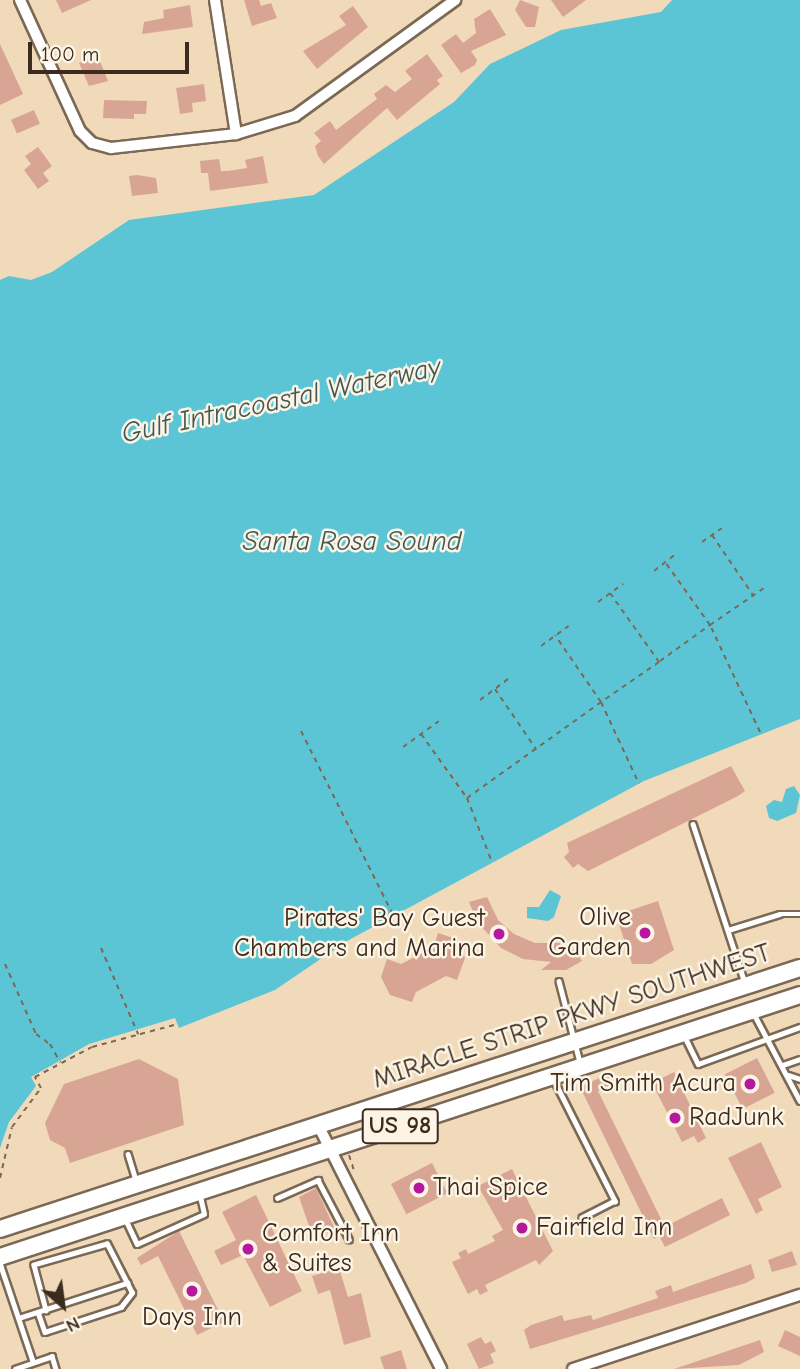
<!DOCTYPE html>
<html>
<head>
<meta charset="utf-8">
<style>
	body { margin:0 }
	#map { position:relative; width:800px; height:1369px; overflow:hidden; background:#f1daba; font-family:"Comic Neue",sans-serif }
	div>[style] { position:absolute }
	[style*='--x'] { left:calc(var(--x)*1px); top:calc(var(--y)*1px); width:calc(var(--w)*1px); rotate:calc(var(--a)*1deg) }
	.water>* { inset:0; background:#5bc5d5 }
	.building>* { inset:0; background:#d8a595; transform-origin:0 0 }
	.path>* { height:2px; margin-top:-1px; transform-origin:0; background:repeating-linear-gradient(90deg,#7b6855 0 5px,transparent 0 10px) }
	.roads { filter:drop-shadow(2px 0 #7b6855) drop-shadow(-2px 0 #7b6855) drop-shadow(0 2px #7b6855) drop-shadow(0 -2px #7b6855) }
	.service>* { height:4.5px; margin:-2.25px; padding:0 2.25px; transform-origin:2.25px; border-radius:2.25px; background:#fff }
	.minor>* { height:10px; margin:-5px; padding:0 5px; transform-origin:5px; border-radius:5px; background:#fff }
	.trunk>* { height:16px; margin:-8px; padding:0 8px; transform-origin:8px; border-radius:8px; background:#fff }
	.dots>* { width:19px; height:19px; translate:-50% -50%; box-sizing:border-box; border:4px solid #fcf5e5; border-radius:50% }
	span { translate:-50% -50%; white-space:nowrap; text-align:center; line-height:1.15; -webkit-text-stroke:5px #fcf5e5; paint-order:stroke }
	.shield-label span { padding:2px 5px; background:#fcf5e5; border:2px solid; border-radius:5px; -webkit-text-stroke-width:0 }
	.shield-label { font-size:24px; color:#3b2a1e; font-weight:700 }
	.poi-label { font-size:26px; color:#3b2a1e }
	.right { translate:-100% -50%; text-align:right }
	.left { translate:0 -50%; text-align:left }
	.street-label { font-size:26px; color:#3b2a1e }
	.water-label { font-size:28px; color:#455855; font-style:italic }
	.north { position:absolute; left:28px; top:1271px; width:70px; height:70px; -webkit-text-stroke:5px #fcf5e5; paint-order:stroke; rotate:152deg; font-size:19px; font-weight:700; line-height:28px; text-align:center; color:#3b2a1e }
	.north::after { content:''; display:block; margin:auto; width:24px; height:32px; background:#3b2a1e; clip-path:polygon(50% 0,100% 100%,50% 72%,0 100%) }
	.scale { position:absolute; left:28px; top:42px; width:161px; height:32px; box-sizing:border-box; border:4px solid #3b2a1e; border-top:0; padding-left:9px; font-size:21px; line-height:24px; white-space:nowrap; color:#3b2a1e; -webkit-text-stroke:5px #fcf5e5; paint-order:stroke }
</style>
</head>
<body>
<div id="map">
	<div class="water">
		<i style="clip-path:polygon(672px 0,800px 0,800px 719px,644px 781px,347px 941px,275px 990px,179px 1028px,175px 1018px,89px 1044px,31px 1077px,36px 1086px,9px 1122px,0 1148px,0 280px,9px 276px,31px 280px,52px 272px,129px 220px,314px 195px,454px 102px,490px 64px,561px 30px,661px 12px)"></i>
		<i style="clip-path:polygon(794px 786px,800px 795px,796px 813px,777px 821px,769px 818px,766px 806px,774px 800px,782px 802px,786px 789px)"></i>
		<i style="clip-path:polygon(550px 890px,561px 896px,554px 917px,548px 921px,527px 918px,527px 907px,539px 907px)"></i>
	</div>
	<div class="building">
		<i style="clip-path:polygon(56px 0,91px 0,62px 13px)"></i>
		<i style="clip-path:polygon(244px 0,259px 0,261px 6px,271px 3px,277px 18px,252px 26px)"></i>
		<i style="clip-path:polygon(520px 0,539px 7px,535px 27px,526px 27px,515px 10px)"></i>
		<i style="clip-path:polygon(551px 0,586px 0,563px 17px)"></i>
		<i style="clip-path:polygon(190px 5px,193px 27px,142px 34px,144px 22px,164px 18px,163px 10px)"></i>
		<i style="clip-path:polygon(353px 6px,368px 27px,317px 69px,303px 51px,346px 25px,339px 16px)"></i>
		<i style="clip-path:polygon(490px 9px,506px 35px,471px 51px,477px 60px,475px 65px,461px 73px,441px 45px,456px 34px,463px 43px,476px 33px,474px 19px)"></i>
		<i style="clip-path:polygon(0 44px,23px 94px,0 105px)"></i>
		<i style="clip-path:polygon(427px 54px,443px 76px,437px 80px,440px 84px,397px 120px,387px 108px,324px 164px,318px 156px,315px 146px,321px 141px,314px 133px,330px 121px,336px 130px,377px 99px,374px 94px,386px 85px,395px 92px,412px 79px,405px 71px)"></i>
		<i style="clip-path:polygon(98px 56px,108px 81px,89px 86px,79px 63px)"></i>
		<i style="clip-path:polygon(204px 84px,206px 101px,192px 103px,193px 112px,180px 114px,176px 88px)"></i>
		<i style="clip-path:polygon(104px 100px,147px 101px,146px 114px,134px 114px,134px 119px,103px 118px)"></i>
		<i style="left:34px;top:110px;width:15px;height:25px;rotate:67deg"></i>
		<i style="clip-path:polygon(38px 147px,52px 166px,43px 173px,49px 181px,38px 189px,24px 170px,31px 164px,25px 156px)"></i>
		<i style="clip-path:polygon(263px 156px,268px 183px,210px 191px,208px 173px,201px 173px,200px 161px,219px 159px,221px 171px,228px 171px,247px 168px,245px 160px)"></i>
		<i style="clip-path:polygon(137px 175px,156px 178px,158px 193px,132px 196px,129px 176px)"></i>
		<i style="clip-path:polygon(731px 766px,745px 791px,738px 796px,588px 871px,578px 864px,573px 868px,564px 857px,569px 852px,567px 843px)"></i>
		<i style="clip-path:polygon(487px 897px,498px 920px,514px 934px,535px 943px,560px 943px,563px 955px,575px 949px,582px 961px,566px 970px,541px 970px,551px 962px,523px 959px,501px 948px,477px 922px,469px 902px)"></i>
		<i style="clip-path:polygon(658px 901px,674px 950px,651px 964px,632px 964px,616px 915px)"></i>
		<i style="clip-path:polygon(438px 933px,456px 939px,465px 958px,457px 980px,446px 976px,416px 992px,412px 1002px,390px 995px,381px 977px,387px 959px,401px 964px,433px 948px)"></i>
		<i style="left:757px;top:1058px;width:39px;height:36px;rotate:63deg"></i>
		<i style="clip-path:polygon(139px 1059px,178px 1079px,184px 1125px,70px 1163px,65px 1148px,50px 1140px,45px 1123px,64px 1084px)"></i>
		<i style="clip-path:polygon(674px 1072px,706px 1138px,698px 1143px,694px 1136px,682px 1142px,652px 1083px)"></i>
		<i style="clip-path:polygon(608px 1074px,612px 1084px,598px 1091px,662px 1221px,668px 1225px,722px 1198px,730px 1215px,665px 1247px,659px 1236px,654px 1239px,580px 1087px)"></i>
		<i style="clip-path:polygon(761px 1142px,782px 1187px,758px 1199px,763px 1210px,756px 1214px,728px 1158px)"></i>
		<i style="left:432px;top:1163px;width:34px;height:46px;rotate:63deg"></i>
		<i style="clip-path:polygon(512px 1169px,553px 1251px,539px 1265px,536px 1260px,485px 1285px,488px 1291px,480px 1295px,477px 1289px,468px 1294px,452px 1262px,461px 1258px,458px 1253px,466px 1249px,468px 1254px,495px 1241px,492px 1236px,503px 1230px,478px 1186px)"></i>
		<i style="clip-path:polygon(316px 1188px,335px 1229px,319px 1237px,310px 1229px,299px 1197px)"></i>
		<i style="clip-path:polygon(256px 1195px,302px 1291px,270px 1307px,243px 1255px,221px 1265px,214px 1251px,236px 1240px,222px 1212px)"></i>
		<i style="clip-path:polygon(179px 1231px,224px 1322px,197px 1335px,158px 1256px,141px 1265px,137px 1258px)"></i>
		<i style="clip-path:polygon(792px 1251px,797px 1265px,772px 1272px,768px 1260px)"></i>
		<i style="clip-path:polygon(751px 1264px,755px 1278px,746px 1283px,530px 1349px,524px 1330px,531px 1325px,562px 1315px,564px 1321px,591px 1315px,593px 1320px,658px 1298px,655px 1291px,671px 1285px,673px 1292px)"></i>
		<i style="clip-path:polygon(339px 1268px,348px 1297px,361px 1293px,371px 1337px,344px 1345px,330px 1290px,318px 1294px,312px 1276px)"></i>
		<i style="clip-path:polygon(785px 1330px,800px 1337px,800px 1356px,778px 1346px)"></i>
		<i style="clip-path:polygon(481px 1337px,485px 1344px,491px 1341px,496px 1351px,490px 1354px,494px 1363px,479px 1369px,467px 1344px)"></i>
		<i style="clip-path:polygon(760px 1340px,764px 1352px,739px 1365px,674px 1369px)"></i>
		<i style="clip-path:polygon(401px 1350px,407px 1369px,384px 1369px,380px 1357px)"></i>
	</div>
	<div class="path">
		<i style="--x:712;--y:535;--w:73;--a:55.7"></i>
		<i style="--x:702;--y:542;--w:24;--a:-35"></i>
		<i style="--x:654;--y:571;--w:28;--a:-38"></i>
		<i style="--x:610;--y:593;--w:85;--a:54.6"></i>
		<i style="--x:659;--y:662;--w:70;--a:145.4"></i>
		<i style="--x:601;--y:702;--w:90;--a:65.1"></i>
		<i style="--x:598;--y:602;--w:31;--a:-36"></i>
		<i style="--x:541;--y:646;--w:34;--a:-36"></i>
		<i style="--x:660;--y:661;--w:62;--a:-35.8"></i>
		<i style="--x:710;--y:625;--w:77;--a:-125.5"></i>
		<i style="--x:495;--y:689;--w:73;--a:55.7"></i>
		<i style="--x:480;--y:700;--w:39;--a:-37"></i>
		<i style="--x:301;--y:731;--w:206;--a:63.4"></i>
		<i style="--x:760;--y:732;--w:118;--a:-115"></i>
		<i style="--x:710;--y:625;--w:65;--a:-34.4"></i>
		<i style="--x:421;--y:734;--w:79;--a:54.3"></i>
		<i style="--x:467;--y:798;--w:69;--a:68.7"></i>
		<i style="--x:403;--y:747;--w:44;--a:-35.8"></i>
		<i style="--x:467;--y:798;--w:165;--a:-35.6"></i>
		<i style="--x:601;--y:702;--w:81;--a:-124.5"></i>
		<i style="--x:101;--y:948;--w:94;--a:66.7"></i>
		<i style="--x:5;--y:964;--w:77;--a:66.1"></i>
		<i style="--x:36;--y:1034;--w:17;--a:36"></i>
		<i style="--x:50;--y:1044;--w:21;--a:61"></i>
		<i style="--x:349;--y:1155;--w:19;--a:72"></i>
		<i style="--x:0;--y:1178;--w:52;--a:-76.8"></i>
		<i style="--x:12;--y:1127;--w:49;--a:-53.4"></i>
		<i style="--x:41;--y:1088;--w:13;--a:-119"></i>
		<i style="--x:35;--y:1077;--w:64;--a:-27.8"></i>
		<i style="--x:92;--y:1047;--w:85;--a:-15"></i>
	</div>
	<div class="roads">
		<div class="service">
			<i style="--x:693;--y:824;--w:167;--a:71.9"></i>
			<i style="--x:728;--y:930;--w:54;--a:-17.1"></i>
			<i style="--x:780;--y:914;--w:20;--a:0"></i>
			<i style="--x:559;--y:981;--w:84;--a:75.5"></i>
			<i style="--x:754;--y:1014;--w:98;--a:62.1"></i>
			<i style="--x:685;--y:1037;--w:30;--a:64"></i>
			<i style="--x:698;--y:1064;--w:109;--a:-19.9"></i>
			<i style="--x:783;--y:1065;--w:18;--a:-19"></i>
			<i style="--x:788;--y:1075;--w:13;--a:18"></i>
			<i style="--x:554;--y:1080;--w:136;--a:63.2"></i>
			<i style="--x:615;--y:1201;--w:37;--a:153"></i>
			<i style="--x:128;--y:1154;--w:27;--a:73"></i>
			<i style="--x:277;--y:1198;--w:45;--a:-23.7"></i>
			<i style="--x:318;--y:1180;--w:67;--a:62.3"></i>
			<i style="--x:126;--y:1220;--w:26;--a:65"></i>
			<i style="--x:137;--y:1244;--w:73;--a:-24.1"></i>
			<i style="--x:204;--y:1214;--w:17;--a:-103"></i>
			<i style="--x:0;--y:1263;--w:103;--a:71.4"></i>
			<i style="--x:38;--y:1312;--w:21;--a:71"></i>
			<i style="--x:45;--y:1332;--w:80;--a:-18.2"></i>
			<i style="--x:121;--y:1307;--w:18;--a:-52"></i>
			<i style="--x:132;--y:1293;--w:55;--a:-117"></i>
			<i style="--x:107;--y:1244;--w:76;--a:164"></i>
			<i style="--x:34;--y:1265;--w:47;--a:75.1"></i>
			<i style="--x:19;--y:1318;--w:114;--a:-18"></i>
			<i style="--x:15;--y:1369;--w:39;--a:-19"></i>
			<i style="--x:52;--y:1356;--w:14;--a:73"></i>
		</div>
		<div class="minor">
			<i style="--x:20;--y:0;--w:144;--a:65.4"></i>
			<i style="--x:80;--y:131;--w:17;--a:45"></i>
			<i style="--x:92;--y:143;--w:20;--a:15"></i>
			<i style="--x:111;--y:148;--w:126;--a:-6.4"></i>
			<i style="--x:236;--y:134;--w:62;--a:-17"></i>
			<i style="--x:295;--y:116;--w:198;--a:-35.9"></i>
			<i style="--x:215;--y:0;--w:136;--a:81.1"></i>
			<i style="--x:318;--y:1125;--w:273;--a:63.2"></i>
			<i style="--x:573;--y:1369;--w:239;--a:-18.1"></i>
		</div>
		<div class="trunk">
			<i style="--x:0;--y:1229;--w:841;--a:-18.07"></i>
			<i style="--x:0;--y:1257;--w:842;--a:-18.13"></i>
		</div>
	</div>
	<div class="dots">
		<i style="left:645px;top:933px;background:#b5179e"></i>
		<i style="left:499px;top:934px;background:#b5179e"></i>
		<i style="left:750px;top:1084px;background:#b5179e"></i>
		<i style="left:675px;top:1118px;background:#b5179e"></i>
		<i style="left:419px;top:1188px;background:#b5179e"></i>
		<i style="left:522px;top:1228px;background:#b5179e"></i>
		<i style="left:248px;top:1249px;background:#b5179e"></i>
		<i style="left:192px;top:1291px;background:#b5179e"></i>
	</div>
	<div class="shield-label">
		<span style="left:400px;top:1126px">US 98</span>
	</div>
	<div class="poi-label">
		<span class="right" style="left:631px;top:933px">Olive<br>Garden</span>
		<span class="right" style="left:485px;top:934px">Pirates' Bay Guest<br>Chambers and Marina</span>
		<span class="right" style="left:736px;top:1084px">Tim Smith Acura</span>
		<span class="left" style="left:689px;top:1118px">RadJunk</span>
		<span class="left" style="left:433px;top:1188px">Thai Spice</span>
		<span class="left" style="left:536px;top:1228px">Fairfield Inn</span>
		<span class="left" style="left:262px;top:1249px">Comfort Inn<br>&amp; Suites</span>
		<span style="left:192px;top:1318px">Days Inn</span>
	</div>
	<div class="street-label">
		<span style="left:572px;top:1017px;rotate:-18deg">MIRACLE STRIP PKWY SOUTHWEST</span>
	</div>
	<div class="water-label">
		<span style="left:281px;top:400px;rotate:-12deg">Gulf Intracoastal Waterway</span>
		<span style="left:352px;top:541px">Santa Rosa Sound</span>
	</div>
	<div class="north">N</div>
	<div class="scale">100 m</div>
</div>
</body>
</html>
